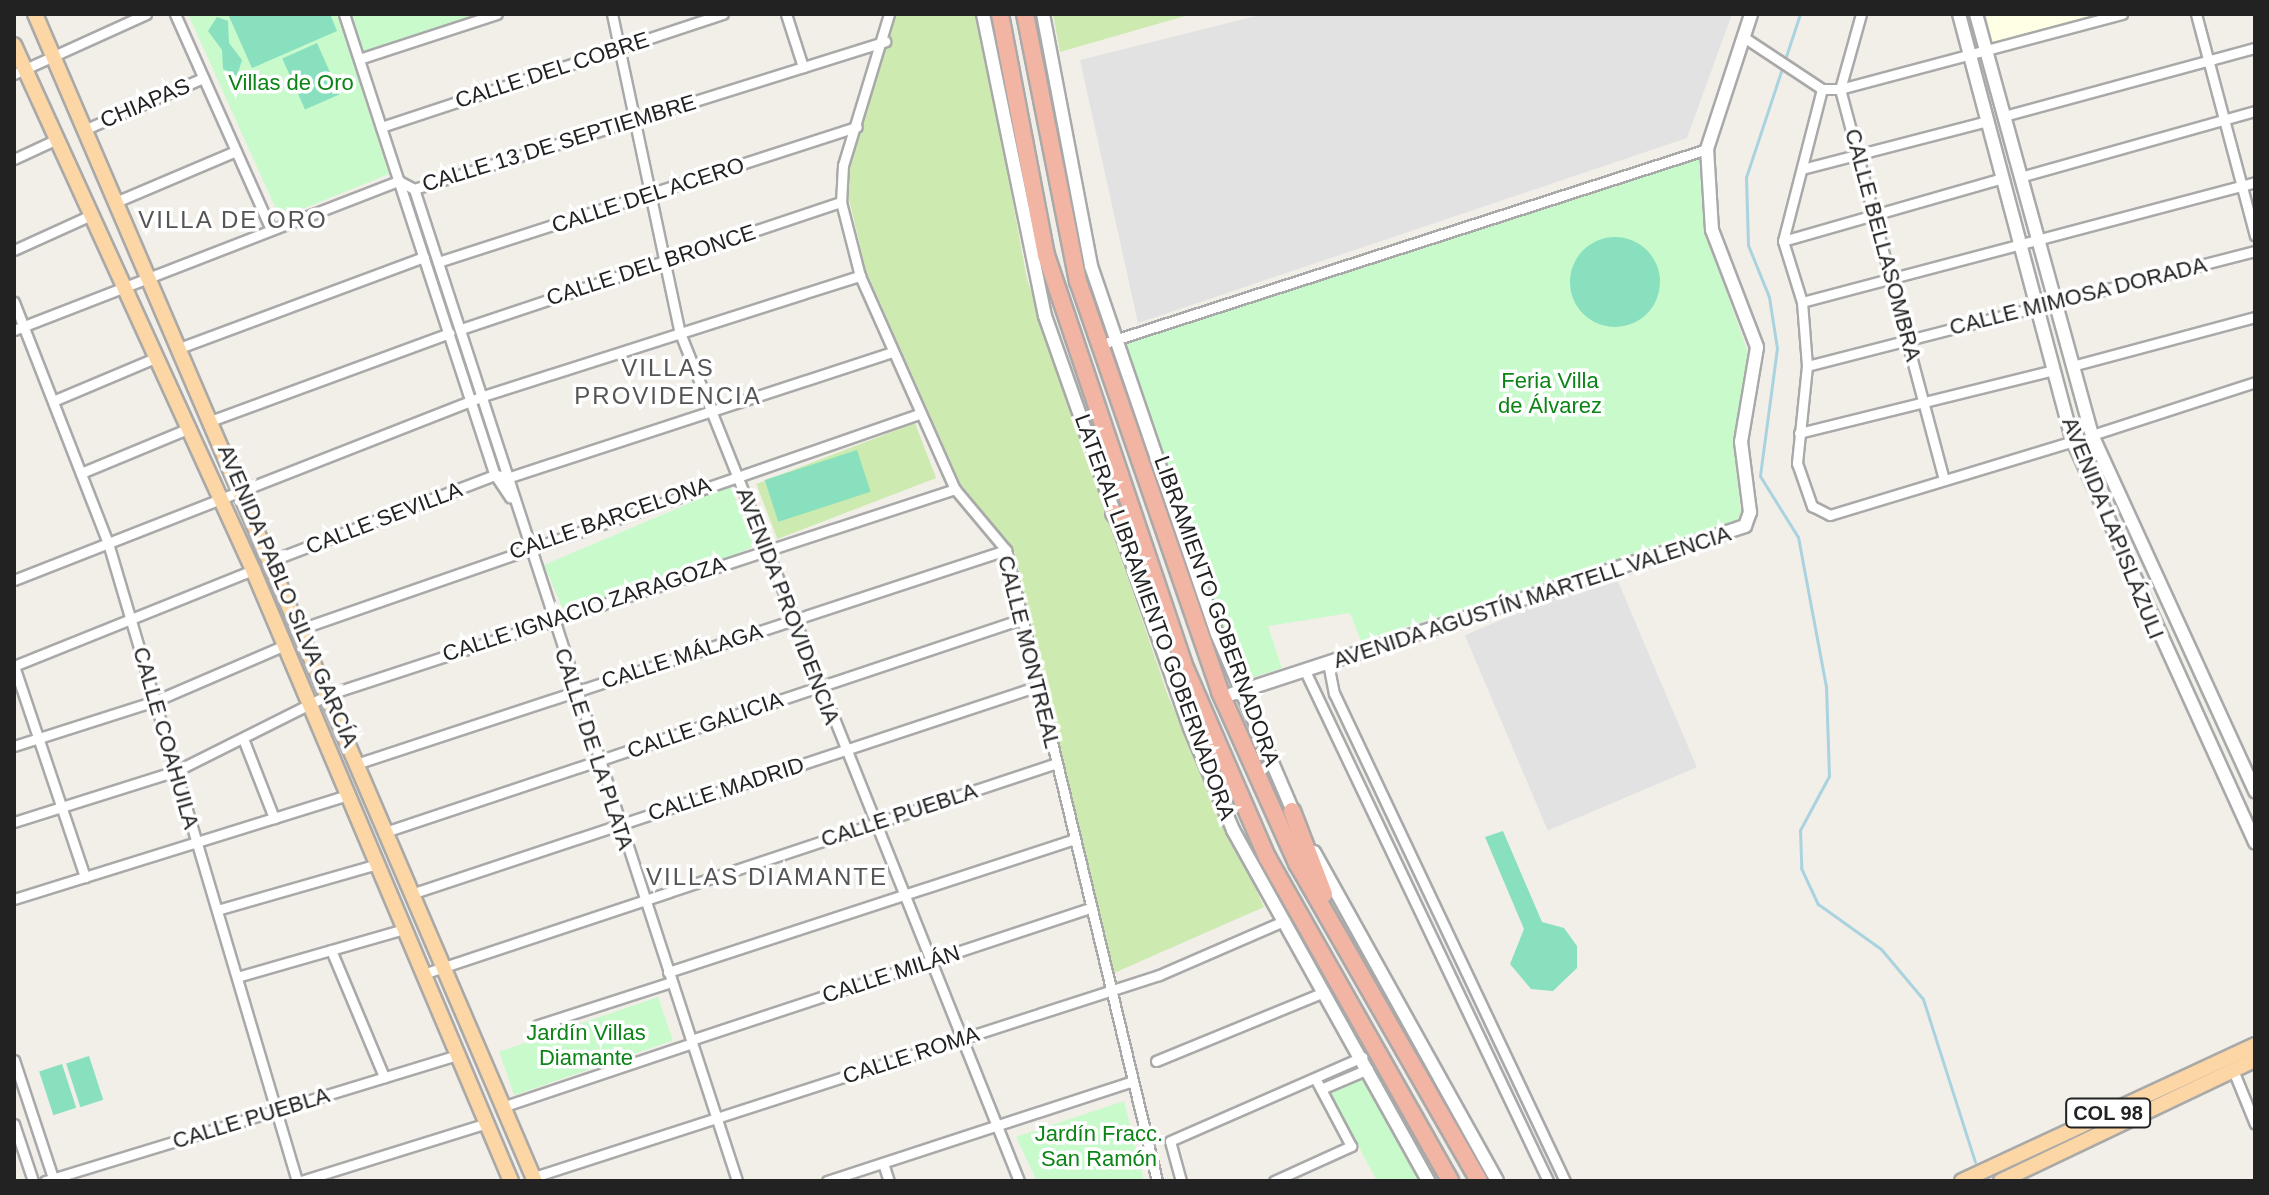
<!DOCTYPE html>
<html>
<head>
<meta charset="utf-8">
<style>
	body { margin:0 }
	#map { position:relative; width:2269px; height:1195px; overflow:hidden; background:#f2efe9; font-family:Helvetica,sans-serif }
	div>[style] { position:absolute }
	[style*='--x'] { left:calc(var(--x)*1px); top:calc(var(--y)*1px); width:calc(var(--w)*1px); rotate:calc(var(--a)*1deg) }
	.education>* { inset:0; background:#ffffe5 }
	.grass>* { inset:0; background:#cdebb0; transform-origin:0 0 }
	.park>* { inset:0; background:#c8facc; transform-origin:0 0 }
	.pitch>* { inset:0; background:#88e0be; transform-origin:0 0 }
	.round { border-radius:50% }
	.parking>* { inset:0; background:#e2e2e2; transform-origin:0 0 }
	.stream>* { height:3px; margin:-1.5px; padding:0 1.5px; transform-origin:1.5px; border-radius:1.5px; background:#aad3df }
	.roads { filter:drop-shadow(2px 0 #a9a9a9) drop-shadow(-2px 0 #a9a9a9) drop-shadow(0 2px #a9a9a9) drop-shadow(0 -2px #a9a9a9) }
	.minor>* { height:9px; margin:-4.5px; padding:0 4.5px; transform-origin:4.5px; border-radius:4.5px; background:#fff }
	.tertiary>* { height:12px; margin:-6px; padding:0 6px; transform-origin:6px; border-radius:6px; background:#fff }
	.primary>* { height:14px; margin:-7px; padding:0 7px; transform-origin:7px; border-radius:7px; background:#fcd6a4 }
	.trunk>* { height:16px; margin:-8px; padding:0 8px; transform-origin:8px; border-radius:8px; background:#f2b4a3 }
	span { translate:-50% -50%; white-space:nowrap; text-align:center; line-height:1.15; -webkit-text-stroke:7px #fff; paint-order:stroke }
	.shield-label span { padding:2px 6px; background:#fff; border:2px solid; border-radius:6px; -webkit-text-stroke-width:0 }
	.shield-label { font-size:20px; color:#222; font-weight:700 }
	.street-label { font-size:22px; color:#222 }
	.park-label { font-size:22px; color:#0c8416 }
	.neighbourhood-label { font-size:24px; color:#555; letter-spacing:2px }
	.frame { position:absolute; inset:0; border:16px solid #222; pointer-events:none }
</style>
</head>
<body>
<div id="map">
	<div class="education">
		<i style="clip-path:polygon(1986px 14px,2106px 14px,1993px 44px)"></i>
	</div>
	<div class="grass">
		<i style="clip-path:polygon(896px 14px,978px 14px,1027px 279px,1168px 696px,1264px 907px,1114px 973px,1014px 550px,961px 485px,866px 271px,848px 195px,849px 166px)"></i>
		<i style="clip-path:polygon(1053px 14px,1192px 14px,1060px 52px)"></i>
		<i style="left:915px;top:423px;width:59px;height:170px;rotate:69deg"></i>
	</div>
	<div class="park">
		<i style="clip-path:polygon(188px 14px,337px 14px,389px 174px,280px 218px)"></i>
		<i style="clip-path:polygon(349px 14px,488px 14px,364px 56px)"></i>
		<i style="clip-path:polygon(1699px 156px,1706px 234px,1747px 350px,1749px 375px,1733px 438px,1741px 512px,1736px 523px,1361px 641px,1350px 613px,1268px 626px,1282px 668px,1242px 681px,1123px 342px)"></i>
		<i style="left:730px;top:486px;width:65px;height:202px;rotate:67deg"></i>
		<i style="left:658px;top:997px;width:46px;height:168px;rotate:71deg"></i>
		<i style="clip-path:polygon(1363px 1076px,1423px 1181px,1377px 1181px,1329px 1091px)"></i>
		<i style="clip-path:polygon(1124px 1101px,1144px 1181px,1037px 1181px,1016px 1137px)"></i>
	</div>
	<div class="pitch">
		<i style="clip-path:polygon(228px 14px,330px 14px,337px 31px,252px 68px)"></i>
		<i style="clip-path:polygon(217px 17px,228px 21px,229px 43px,242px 60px,237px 76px,223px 69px,222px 50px,208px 31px)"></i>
		<i style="left:317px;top:43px;width:56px;height:38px;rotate:66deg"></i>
		<i class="round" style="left:1570px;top:237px;width:90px;height:90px"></i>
		<i style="left:857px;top:450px;width:44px;height:97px;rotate:72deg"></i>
		<i style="clip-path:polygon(1503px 831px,1542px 922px,1564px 928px,1577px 946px,1577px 968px,1553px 991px,1531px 989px,1510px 964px,1524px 929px,1485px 837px)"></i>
		<i style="left:89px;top:1056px;width:46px;height:24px;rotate:72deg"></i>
		<i style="left:62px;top:1064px;width:46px;height:24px;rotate:72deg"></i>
	</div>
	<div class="parking">
		<i style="clip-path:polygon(1264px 14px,1732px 14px,1687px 138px,1138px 323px,1080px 60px)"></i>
		<i style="left:1614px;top:572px;width:212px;height:162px;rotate:67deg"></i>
	</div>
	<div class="stream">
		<i style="--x:1800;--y:14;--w:172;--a:108.3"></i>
		<i style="--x:1746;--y:177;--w:68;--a:88.3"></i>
		<i style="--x:1748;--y:245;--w:56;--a:68"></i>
		<i style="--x:1769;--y:297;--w:52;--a:81.1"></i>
		<i style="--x:1777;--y:348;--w:129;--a:97.6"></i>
		<i style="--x:1760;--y:476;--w:72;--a:58.1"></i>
		<i style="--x:1798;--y:537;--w:152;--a:79.4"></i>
		<i style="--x:1826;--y:686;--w:90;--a:88.1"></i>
		<i style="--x:1829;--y:776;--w:61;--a:118.2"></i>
		<i style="--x:1800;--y:830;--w:38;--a:88"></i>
		<i style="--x:1801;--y:868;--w:40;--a:65"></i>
		<i style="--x:1818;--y:904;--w:77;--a:35.5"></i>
		<i style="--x:1881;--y:949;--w:65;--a:50"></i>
		<i style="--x:1923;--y:999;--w:171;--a:72.3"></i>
	</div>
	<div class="roads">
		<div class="minor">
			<i style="--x:175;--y:14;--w:236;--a:66"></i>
			<i style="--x:344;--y:14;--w:485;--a:71.9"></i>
			<i style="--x:495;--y:475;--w:27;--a:56"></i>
			<i style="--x:612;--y:14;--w:326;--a:78"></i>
			<i style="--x:680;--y:333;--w:913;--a:68.21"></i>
			<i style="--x:786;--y:14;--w:56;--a:72.2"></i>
			<i style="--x:889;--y:14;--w:158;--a:106.9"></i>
			<i style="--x:843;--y:165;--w:37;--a:93"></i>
			<i style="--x:841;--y:202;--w:76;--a:75.6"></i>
			<i style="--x:860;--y:276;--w:233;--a:66"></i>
			<i style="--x:955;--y:489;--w:80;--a:50.1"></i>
			<i style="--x:1006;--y:550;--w:649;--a:76.54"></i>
			<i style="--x:1861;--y:14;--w:78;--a:105.6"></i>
			<i style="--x:1840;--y:89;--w:404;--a:75.1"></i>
			<i style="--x:2196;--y:14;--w:229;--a:75.1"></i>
			<i style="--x:1742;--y:36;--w:96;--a:33.5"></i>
			<i style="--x:1822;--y:89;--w:18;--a:0"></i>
			<i style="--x:1840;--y:89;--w:292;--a:-14.9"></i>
			<i style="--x:359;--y:59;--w:145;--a:-18.1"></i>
			<i style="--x:14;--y:74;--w:145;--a:-24.4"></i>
			<i style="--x:1822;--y:89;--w:157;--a:104.4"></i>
			<i style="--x:1783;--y:241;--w:64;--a:72.7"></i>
			<i style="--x:1802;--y:302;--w:64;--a:85.5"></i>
			<i style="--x:1807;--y:366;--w:98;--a:95.9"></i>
			<i style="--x:1797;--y:463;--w:46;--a:70.8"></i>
			<i style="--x:1812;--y:506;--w:20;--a:27"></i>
			<i style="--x:1830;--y:515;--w:254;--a:-16.9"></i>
			<i style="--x:2004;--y:116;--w:260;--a:-15.2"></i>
			<i style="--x:381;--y:127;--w:360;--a:-18.3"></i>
			<i style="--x:86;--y:129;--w:128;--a:-23.6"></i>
			<i style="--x:14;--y:159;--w:47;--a:-24.9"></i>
			<i style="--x:1802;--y:169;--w:192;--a:-14.5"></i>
			<i style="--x:2020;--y:177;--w:244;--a:-15.7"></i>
			<i style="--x:414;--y:189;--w:1043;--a:71.96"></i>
			<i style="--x:118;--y:201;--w:128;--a:-23"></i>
			<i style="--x:1783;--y:241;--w:229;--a:-16"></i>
			<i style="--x:14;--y:250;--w:85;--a:-24.4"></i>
			<i style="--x:438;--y:262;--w:440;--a:-17.9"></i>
			<i style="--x:14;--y:302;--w:259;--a:68.7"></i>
			<i style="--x:108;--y:543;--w:665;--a:73.5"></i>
			<i style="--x:1802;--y:302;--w:469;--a:-14.8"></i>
			<i style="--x:461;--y:329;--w:401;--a:-18.5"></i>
			<i style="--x:14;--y:330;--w:413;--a:-21.2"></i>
			<i style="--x:399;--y:181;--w:17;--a:28"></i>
			<i style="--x:414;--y:189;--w:494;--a:-17.4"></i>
			<i style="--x:1099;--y:345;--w:639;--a:-17.87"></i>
			<i style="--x:182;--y:347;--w:258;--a:-20.4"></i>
			<i style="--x:1807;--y:366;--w:463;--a:-14.4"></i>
			<i style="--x:2072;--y:366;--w:189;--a:-15"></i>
			<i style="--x:53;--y:401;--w:111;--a:-22.9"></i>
			<i style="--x:213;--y:420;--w:252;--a:-20.2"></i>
			<i style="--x:1799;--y:433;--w:262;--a:-13.9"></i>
			<i style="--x:2092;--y:435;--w:171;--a:-18"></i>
			<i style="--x:81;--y:473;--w:115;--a:-22.5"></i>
			<i style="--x:273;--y:560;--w:238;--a:-21"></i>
			<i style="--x:495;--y:475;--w:15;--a:8"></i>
			<i style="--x:510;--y:477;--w:403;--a:-18.1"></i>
			<i style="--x:14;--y:580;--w:504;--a:-21.42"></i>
			<i style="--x:483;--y:396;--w:396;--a:-17.7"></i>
			<i style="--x:303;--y:628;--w:652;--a:-19.16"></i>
			<i style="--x:1328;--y:663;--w:31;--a:79"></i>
			<i style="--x:1334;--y:693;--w:540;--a:64.67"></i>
			<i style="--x:14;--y:666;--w:258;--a:-21.9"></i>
			<i style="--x:14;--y:666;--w:223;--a:71.4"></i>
			<i style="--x:1305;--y:671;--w:565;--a:64.52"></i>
			<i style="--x:244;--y:741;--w:83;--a:68.7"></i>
			<i style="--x:14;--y:746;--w:148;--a:-17.7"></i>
			<i style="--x:155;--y:701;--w:142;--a:-23.3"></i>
			<i style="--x:359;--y:763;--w:681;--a:-18.22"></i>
			<i style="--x:14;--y:822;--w:170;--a:-17.5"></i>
			<i style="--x:176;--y:771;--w:172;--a:-26.6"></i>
			<i style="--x:330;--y:694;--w:658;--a:-18.16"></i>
			<i style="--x:388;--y:831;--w:669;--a:-18.49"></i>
			<i style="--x:414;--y:893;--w:657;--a:-18.35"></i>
			<i style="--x:14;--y:899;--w:350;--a:-17.3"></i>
			<i style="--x:217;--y:910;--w:166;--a:-16"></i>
			<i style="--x:331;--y:950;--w:138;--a:67.3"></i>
			<i style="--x:668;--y:972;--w:428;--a:-18.1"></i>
			<i style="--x:423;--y:974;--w:668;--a:-18.41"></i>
			<i style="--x:237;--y:977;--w:174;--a:-16"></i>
			<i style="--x:538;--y:1025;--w:140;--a:-17.9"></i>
			<i style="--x:691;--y:1040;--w:421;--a:-18.3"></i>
			<i style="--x:14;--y:1060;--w:127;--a:71.7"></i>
			<i style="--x:1156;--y:1061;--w:182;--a:-22.3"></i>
			<i style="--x:2233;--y:1070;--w:58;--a:67.8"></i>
			<i style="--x:1321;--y:1089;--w:51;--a:-23.1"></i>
			<i style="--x:505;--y:1106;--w:197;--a:-18.6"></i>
			<i style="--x:14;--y:1124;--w:60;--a:71.6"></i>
			<i style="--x:883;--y:1163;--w:19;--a:72"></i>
			<i style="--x:534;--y:1177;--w:657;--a:-17.91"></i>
			<i style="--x:1159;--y:975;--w:136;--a:-23.4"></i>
			<i style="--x:45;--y:1181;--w:432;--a:-17"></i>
			<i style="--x:301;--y:1181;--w:195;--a:-17.3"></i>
			<i style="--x:827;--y:1181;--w:322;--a:-18.1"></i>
			<i style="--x:1181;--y:1181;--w:41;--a:-105.4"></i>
			<i style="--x:1170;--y:1141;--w:210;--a:-23.6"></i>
			<i style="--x:1274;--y:1181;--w:85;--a:-24.4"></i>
			<i style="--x:1351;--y:1146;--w:77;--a:-117.9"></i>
		</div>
		<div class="tertiary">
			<i style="--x:983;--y:14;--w:308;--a:78.4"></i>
			<i style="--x:1045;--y:316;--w:437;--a:70.6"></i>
			<i style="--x:1190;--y:728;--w:111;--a:67.1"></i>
			<i style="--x:1233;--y:830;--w:402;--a:60.9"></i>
			<i style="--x:1043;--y:14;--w:257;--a:79.2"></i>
			<i style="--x:1091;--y:266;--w:389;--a:71.1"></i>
			<i style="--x:1217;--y:634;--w:200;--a:66.8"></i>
			<i style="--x:1959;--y:14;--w:442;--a:75.1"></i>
			<i style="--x:2073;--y:441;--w:441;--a:65.6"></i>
			<i style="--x:1976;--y:14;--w:437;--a:74.6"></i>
			<i style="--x:2092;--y:435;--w:392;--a:65.4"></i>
			<i style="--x:1232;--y:694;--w:540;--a:-18.13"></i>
			<i style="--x:1745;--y:526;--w:15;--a:-70"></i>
			<i style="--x:1750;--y:512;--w:71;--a:-97.3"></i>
			<i style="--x:1741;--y:442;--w:96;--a:-80.4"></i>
			<i style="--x:1757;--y:347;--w:125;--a:-111"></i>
			<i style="--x:1712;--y:230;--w:81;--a:-93.5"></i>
			<i style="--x:1707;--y:149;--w:142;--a:-71.9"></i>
			<i style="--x:1314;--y:852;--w:376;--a:60.9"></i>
		</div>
		<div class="primary">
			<i style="--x:35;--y:14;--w:1270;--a:66.81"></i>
			<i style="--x:14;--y:45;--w:577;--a:65.52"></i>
			<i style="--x:253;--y:570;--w:663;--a:67.11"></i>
			<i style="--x:1962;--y:1181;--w:323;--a:-24.9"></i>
			<i style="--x:2001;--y:1181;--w:281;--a:-25.5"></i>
		</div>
		<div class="trunk">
			<i style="--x:1000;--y:14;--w:245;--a:79.2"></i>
			<i style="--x:1046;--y:255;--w:430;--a:71.4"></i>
			<i style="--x:1183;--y:663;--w:211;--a:66.6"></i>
			<i style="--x:1267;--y:857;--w:372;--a:60.5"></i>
			<i style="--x:1025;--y:14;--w:272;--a:78.8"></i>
			<i style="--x:1078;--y:281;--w:435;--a:70.9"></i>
			<i style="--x:1220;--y:692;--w:188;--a:65.8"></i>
			<i style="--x:1297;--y:863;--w:366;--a:60.2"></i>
			<i style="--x:1114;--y:513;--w:30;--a:49"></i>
			<i style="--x:1292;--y:811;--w:89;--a:68.9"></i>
		</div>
	</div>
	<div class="shield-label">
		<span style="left:2108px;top:1113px">COL 98</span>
	</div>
	<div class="street-label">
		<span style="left:552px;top:70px;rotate:-18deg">CALLE DEL COBRE</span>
		<span style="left:145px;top:103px;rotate:-23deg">CHIAPAS</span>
		<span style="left:559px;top:143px;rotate:-17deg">CALLE 13 DE SEPTIEMBRE</span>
		<span style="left:648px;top:195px;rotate:-18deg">CALLE DEL ACERO</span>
		<span style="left:1883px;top:245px;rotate:75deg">CALLE BELLASOMBRA</span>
		<span style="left:651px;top:265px;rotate:-18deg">CALLE DEL BRONCE</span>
		<span style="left:2078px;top:296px;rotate:-14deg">CALLE MIMOSA DORADA</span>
		<span style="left:384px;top:518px;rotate:-21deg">CALLE SEVILLA</span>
		<span style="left:610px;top:518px;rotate:-19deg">CALLE BARCELONA</span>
		<span style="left:2113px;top:528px;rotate:68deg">AVENIDA LAPISLÁZULI</span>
		<span style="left:288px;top:596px;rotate:67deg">AVENIDA PABLO SILVA GARCÍA</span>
		<span style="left:1532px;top:597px;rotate:-18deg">AVENIDA AGUSTÍN MARTELL VALENCIA</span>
		<span style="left:788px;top:606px;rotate:69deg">AVENIDA PROVIDENCIA</span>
		<span style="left:584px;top:609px;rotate:-18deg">CALLE IGNACIO ZARAGOZA</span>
		<span style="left:1217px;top:611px;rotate:70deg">LIBRAMIENTO GOBERNADORA</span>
		<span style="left:1155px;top:617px;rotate:70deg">LATERAL LIBRAMIENTO GOBERNADORA</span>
		<span style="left:1029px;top:652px;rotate:76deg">CALLE MONTREAL</span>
		<span style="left:682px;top:656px;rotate:-18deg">CALLE MÁLAGA</span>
		<span style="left:705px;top:725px;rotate:-19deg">CALLE GALICIA</span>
		<span style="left:166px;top:738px;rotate:74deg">CALLE COAHUILA</span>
		<span style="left:594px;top:749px;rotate:72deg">CALLE DE LA PLATA</span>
		<span style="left:726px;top:789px;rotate:-18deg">CALLE MADRID</span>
		<span style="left:899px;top:815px;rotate:-18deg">CALLE PUEBLA</span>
		<span style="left:891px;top:974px;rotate:-18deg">CALLE MILÁN</span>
		<span style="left:911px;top:1055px;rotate:-18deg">CALLE ROMA</span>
		<span style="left:251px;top:1118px;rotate:-17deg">CALLE PUEBLA</span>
	</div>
	<div class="park-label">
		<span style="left:291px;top:83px">Villas de Oro</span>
		<span style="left:1550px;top:393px">Feria Villa<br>de Álvarez</span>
		<span style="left:586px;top:1045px">Jardín Villas<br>Diamante</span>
		<span style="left:1099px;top:1146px">Jardín Fracc.<br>San Ramón</span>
	</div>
	<div class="neighbourhood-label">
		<span style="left:233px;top:220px">VILLA DE ORO</span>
		<span style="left:668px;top:382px">VILLAS<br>PROVIDENCIA</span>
		<span style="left:767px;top:877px">VILLAS DIAMANTE</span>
	</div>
	<div class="frame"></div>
</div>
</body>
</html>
